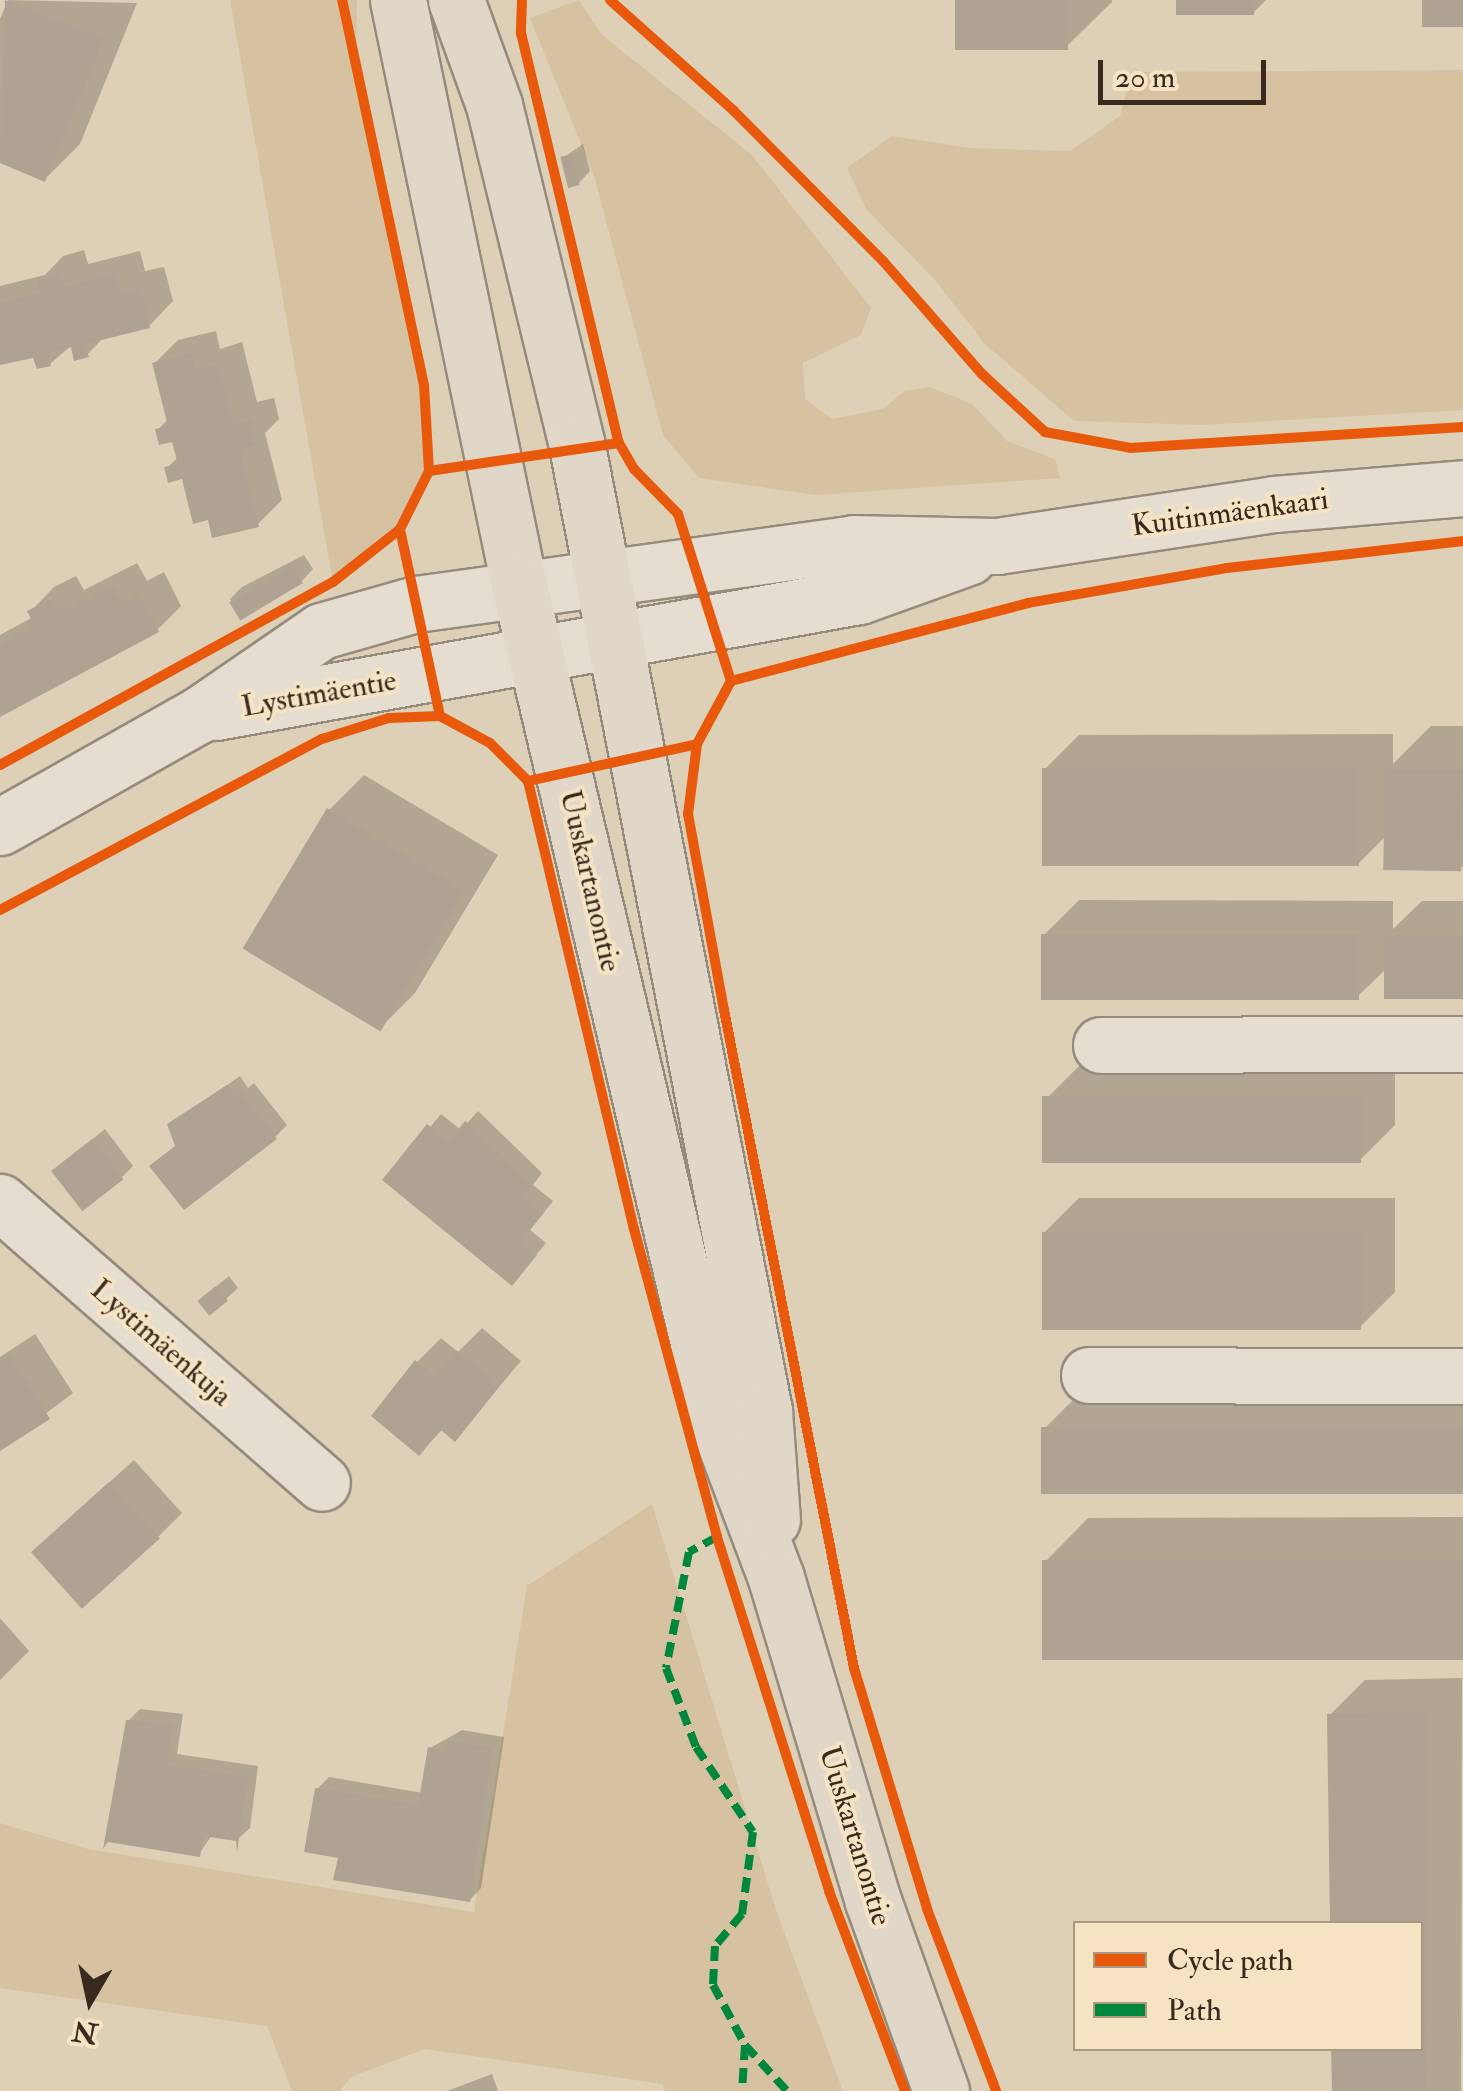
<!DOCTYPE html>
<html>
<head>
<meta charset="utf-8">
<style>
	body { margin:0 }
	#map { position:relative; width:1463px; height:2091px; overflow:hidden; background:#ded0b6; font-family:"IM FELL Double Pica",serif }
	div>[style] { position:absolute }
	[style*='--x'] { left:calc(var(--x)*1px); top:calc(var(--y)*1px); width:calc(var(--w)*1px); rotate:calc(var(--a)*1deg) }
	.green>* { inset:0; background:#d6c2a0 }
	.shadow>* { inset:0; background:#0003 }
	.building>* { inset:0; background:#aea392; transform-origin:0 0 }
	.roads { filter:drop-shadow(2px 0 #958b7c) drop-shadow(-2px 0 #958b7c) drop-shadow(0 2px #958b7c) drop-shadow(0 -2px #958b7c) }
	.minor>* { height:55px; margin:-27.5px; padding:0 27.5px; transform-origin:27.5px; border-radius:27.5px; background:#e4ddd0 }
	.major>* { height:55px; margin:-27.5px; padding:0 27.5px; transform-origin:27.5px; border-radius:27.5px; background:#e0d7c8 }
	.quiet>* { height:8px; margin-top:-4px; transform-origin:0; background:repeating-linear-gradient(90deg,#00873e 0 15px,transparent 0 23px) }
	.cycleway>* { height:10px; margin:-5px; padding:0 5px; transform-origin:5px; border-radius:5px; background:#e8590c }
	span { translate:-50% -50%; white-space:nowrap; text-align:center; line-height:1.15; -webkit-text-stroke:8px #f5e3c4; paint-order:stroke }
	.street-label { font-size:30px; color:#39291e }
	.legend { position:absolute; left:1073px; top:1921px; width:350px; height:130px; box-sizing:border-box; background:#f5e3c4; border:2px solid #aa9982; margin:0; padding:12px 18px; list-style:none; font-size:30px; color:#39291e }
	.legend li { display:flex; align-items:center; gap:20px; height:50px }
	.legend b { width:50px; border:2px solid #aa9982 }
	.north { position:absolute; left:40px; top:1951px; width:100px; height:100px; -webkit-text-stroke:8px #f5e3c4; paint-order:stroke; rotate:189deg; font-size:28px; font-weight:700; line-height:40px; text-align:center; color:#39291e }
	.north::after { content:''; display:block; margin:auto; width:35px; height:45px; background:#39291e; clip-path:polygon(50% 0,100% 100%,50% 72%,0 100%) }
	.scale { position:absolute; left:1098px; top:60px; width:168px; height:45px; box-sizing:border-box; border:5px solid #39291e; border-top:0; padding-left:12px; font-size:30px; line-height:35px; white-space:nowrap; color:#39291e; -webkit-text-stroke:8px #f5e3c4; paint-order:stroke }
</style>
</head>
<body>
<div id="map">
	<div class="green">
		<i style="clip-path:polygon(230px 0,357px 0,356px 70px,424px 385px,429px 471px,400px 529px,333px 582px)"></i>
		<i style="clip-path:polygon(579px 0,602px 35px,752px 155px,871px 308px,861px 335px,803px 363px,805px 399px,832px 419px,883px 409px,904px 391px,930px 387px,972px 404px,1007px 441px,1055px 459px,1060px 478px,816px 495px,699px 478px,663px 435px,594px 176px,530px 18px)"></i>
		<i style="clip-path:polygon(1463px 70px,1463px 410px,1202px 425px,1074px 421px,985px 344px,934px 279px,867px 210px,847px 168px,892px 136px,970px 148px,1070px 151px,1120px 116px,1131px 72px)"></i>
		<i style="clip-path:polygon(652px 1504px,776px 1910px,843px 2091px,665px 2091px,662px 2084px,425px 2049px,351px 2077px,340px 2091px,292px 2091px,267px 2026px,0 1988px,0 1823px,88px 1849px,474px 1912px,527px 1586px)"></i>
	</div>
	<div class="shadow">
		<i style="clip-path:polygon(8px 0,137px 3px,80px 144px,45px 179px,0 161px,0 19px)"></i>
		<i style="clip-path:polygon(957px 0,1112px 0,1112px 2px,1067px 46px)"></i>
		<i style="clip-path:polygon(1179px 0,1266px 0,1253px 13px)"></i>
		<i style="clip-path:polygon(583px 144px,590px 171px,579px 183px,563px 158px)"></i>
		<i style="clip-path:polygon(84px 250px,88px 264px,140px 251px,145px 271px,164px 267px,173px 301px,149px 326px,105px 336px,87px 355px,73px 344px,50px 364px,35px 355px,0 363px,0 286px,45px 275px,63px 256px)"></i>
		<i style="clip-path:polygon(216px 331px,220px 349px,242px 342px,257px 402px,274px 398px,279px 419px,265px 433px,282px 500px,258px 524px,210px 518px,184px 476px,167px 468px,178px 457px,173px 439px,158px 430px,168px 419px,154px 364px,178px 340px)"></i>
		<i style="clip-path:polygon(304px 555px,313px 569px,302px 581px,239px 615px,230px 599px,242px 587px)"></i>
		<i style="clip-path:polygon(137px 563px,147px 581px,164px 572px,181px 606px,157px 630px,0 714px,0 635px,33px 617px,30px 612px,54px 587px,76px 576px,84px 590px)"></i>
		<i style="clip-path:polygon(1431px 726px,1463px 726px,1463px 867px,1387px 835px,1358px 864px,1044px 770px,1079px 735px,1393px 734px,1393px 764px)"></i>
		<i style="clip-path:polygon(364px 775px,498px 855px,415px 993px,380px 1028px,329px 810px)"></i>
		<i style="clip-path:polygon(1079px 900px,1393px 901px,1393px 929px,1422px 901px,1463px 901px,1463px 996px,1386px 969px,1358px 996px,1044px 935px)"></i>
		<i style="clip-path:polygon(1395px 1062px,1395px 1125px,1360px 1160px,1045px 1100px,1080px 1065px)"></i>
		<i style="clip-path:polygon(240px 1076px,248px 1088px,254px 1083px,287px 1125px,275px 1137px,177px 1145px,170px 1125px)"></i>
		<i style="clip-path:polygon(478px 1111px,542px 1173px,533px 1185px,553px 1201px,530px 1230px,546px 1243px,523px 1271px,386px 1180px,441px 1114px,461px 1130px)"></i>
		<i style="clip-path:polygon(105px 1129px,133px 1166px,121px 1178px,54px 1171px)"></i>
		<i style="clip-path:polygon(1079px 1198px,1395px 1198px,1395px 1292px,1360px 1327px,1044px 1233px)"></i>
		<i style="clip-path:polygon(229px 1276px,238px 1288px,226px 1299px,212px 1290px)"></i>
		<i style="clip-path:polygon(482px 1328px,521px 1361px,455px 1439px,443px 1429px,419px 1453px,417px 1362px,441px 1338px,458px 1352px)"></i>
		<i style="clip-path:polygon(35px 1334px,73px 1393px,0 1448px,0 1357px)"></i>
		<i style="clip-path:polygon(1463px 1393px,1463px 1491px,1043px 1430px,1078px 1395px)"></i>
		<i style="clip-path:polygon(134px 1460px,182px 1513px,158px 1537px,59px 1528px)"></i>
		<i style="clip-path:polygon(1463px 1517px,1463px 1658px,1044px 1563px,1088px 1518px)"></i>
		<i style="clip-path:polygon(0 1618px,29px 1651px,0 1680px)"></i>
		<i style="clip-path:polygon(1462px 1678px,1461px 2091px,1334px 2091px,1420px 2048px,1420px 1924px,1330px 1715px,1365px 1680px)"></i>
		<i style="clip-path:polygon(140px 1709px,183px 1714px,177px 1754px,258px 1766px,250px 1828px,238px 1839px,212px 1835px,199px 1854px,128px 1721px)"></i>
		<i style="clip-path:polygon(462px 1730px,504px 1737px,481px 1888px,470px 1900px,341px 1856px,317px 1789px,329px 1777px,423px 1793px,430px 1748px)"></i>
		<i style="clip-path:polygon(492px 2074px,498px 2091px,447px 2091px)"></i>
	</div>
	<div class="building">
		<i style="clip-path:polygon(5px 0,104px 39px,45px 182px,0 163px)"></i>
		<i style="left:955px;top:0;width:113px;height:50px"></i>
		<i style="left:1176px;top:0;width:78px;height:15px"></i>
		<i style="left:1422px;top:0;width:41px;height:27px"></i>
		<i style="left:572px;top:154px;width:32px;height:12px;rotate:76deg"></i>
		<i style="clip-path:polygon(60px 273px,64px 287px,116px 273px,121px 294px,141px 289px,150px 328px,85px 344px,89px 357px,74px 361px,71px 347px,48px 353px,51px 366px,37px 369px,33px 358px,0 365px,0 303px,40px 292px,36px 280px)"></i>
		<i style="clip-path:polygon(192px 353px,196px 371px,218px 365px,233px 424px,250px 420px,256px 445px,240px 450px,259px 527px,212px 538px,208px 520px,193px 524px,182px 479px,168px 483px,164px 467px,178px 464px,172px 442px,159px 445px,155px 429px,168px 426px,152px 363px)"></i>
		<i style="left:292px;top:565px;width:21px;height:73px;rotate:59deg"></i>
		<i style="clip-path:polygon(112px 585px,122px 603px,139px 594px,159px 632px,0 717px,0 644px,34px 625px,27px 611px,52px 599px,59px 612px)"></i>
		<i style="left:1359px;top:768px;width:98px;height:317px;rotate:90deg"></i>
		<i style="left:1385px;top:769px;width:78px;height:101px;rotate:1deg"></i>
		<i style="left:327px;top:808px;width:161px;height:164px;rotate:31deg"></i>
		<i style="left:1041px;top:934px;width:318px;height:66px"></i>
		<i style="left:1384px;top:935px;width:79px;height:64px"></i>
		<i style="clip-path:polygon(227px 1085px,236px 1097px,241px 1092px,277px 1139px,184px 1210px,149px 1166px,175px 1146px,167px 1124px)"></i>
		<i style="left:1361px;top:1096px;width:67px;height:319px;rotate:90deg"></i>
		<i style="clip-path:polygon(465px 1121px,533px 1186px,523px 1197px,543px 1214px,520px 1242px,537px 1255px,512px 1286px,382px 1180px,427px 1124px,449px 1141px)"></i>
		<i style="left:92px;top:1139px;width:51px;height:52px;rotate:52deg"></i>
		<i style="left:1042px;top:1232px;width:319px;height:98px"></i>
		<i style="left:216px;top:1286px;width:19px;height:24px;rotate:51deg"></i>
		<i style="clip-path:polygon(456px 1350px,499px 1387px,455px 1442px,441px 1430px,419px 1456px,371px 1416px,415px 1360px,435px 1376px)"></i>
		<i style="clip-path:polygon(10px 1356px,50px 1419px,0 1451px,0 1363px)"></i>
		<i style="left:1463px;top:1427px;width:67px;height:422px;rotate:90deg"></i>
		<i style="left:109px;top:1482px;width:76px;height:105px;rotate:48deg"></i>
		<i style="left:1463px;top:1560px;width:100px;height:421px;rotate:90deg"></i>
		<i style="clip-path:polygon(1428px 1712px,1427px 2091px,1332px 2091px,1331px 2048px,1420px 2048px,1420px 1924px,1330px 1924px,1327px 1714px)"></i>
		<i style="clip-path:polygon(126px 1720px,173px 1725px,167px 1765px,248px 1777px,237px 1853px,236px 1841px,203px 1836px,200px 1857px,108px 1842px,103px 1849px)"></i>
		<i style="clip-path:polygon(448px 1741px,493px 1748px,470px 1902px,333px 1880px,338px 1858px,304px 1852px,315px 1788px,418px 1805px,428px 1747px,446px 1751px)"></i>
	</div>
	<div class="roads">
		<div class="minor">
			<i style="--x:216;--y:712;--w:653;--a:-10.23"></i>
			<i style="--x:859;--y:596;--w:116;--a:-19.7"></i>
			<i style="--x:0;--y:827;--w:228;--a:-29.4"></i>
			<i style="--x:199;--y:715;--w:148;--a:-34.5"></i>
			<i style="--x:321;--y:631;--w:99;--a:-15.9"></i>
			<i style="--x:416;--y:604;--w:441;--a:-7.9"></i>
			<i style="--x:853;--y:543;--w:144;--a:1.2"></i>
			<i style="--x:997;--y:546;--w:280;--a:-8.6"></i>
			<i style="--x:1274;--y:504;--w:190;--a:-4.8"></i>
			<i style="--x:1101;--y:1045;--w:362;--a:-0.2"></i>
			<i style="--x:0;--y:1202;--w:427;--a:41.1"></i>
			<i style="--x:1089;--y:1375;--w:374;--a:0.2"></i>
		</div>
		<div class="major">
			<i style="--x:398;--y:0;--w:597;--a:78.31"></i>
			<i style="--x:519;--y:585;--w:857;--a:76.71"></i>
			<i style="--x:716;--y:1419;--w:170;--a:69.3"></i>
			<i style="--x:776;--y:1578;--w:337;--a:73.3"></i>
			<i style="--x:873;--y:1901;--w:202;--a:70.3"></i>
			<i style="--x:456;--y:0;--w:112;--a:70.1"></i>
			<i style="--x:494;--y:105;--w:351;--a:76.3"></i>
			<i style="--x:577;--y:446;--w:983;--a:79.03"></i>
			<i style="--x:764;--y:1411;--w:109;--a:85.8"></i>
		</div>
	</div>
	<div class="quiet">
		<i style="--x:717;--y:1537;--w:32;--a:152"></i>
		<i style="--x:689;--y:1552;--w:118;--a:101.2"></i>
		<i style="--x:666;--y:1668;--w:85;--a:69.2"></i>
		<i style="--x:696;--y:1747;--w:102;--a:56.2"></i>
		<i style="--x:753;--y:1832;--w:83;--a:97.6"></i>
		<i style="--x:742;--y:1914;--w:42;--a:130.2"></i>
		<i style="--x:715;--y:1946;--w:39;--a:93"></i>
		<i style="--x:713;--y:1985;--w:68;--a:61.9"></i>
		<i style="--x:745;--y:2045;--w:46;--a:93.7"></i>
		<i style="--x:745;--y:2045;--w:62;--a:47.6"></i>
	</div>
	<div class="cycleway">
		<i style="--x:522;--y:0;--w:33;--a:92"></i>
		<i style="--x:521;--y:33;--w:422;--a:76.6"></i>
		<i style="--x:619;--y:443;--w:30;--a:60"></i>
		<i style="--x:634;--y:469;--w:63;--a:45.6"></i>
		<i style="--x:678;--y:514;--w:175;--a:72.4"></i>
		<i style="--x:731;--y:681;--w:72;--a:118.4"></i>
		<i style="--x:697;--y:744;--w:71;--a:97.3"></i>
		<i style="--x:688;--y:814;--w:199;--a:79.6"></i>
		<i style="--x:724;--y:1010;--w:671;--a:78.82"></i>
		<i style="--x:854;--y:1668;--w:252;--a:73.1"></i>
		<i style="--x:927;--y:1909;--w:195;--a:69.2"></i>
		<i style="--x:610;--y:0;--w:166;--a:41.8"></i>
		<i style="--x:734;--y:111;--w:211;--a:45.2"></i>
		<i style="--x:883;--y:261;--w:150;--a:48.8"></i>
		<i style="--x:982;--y:374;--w:86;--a:42.6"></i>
		<i style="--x:1045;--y:432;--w:87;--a:10.5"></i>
		<i style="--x:1131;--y:448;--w:333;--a:-3.6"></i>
		<i style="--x:429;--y:471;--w:192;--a:-8.4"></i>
		<i style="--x:731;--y:681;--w:307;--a:-14.7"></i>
		<i style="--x:1028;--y:603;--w:202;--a:-10"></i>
		<i style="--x:1227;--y:568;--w:238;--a:-6.5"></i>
		<i style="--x:440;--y:716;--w:57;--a:28.4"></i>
		<i style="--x:490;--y:743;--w:54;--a:45"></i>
		<i style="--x:528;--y:781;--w:460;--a:76.7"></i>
		<i style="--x:634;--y:1229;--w:319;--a:74.9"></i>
		<i style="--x:717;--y:1537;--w:371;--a:72.4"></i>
		<i style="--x:829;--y:1891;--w:214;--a:69.2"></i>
		<i style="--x:0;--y:765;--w:380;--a:-28.8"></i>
		<i style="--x:333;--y:582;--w:85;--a:-38.3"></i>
		<i style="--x:400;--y:529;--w:65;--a:-63.4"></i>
		<i style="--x:429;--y:471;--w:86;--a:-93.3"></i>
		<i style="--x:424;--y:385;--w:394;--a:-102"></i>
		<i style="--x:528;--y:781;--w:173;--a:-12.3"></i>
		<i style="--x:0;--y:910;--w:365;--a:-28"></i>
		<i style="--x:322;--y:739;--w:70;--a:-17.4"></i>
		<i style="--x:389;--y:718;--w:51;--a:-2.2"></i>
		<i style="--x:440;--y:716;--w:191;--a:-102.1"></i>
	</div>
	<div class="street-label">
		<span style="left:1230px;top:513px;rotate:-8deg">Kuitinmäenkaari</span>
		<span style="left:319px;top:694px;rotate:-10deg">Lystimäentie</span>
		<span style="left:590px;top:881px;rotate:77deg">Uuskartanontie</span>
		<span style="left:161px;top:1343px;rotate:41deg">Lystimäenkuja</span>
		<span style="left:855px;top:1836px;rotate:73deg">Uuskartanontie</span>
	</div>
	<ul class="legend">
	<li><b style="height:12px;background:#e8590c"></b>Cycle path</li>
	<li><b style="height:12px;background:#00873e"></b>Path</li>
	</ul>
	<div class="north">N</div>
	<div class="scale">20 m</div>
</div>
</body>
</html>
